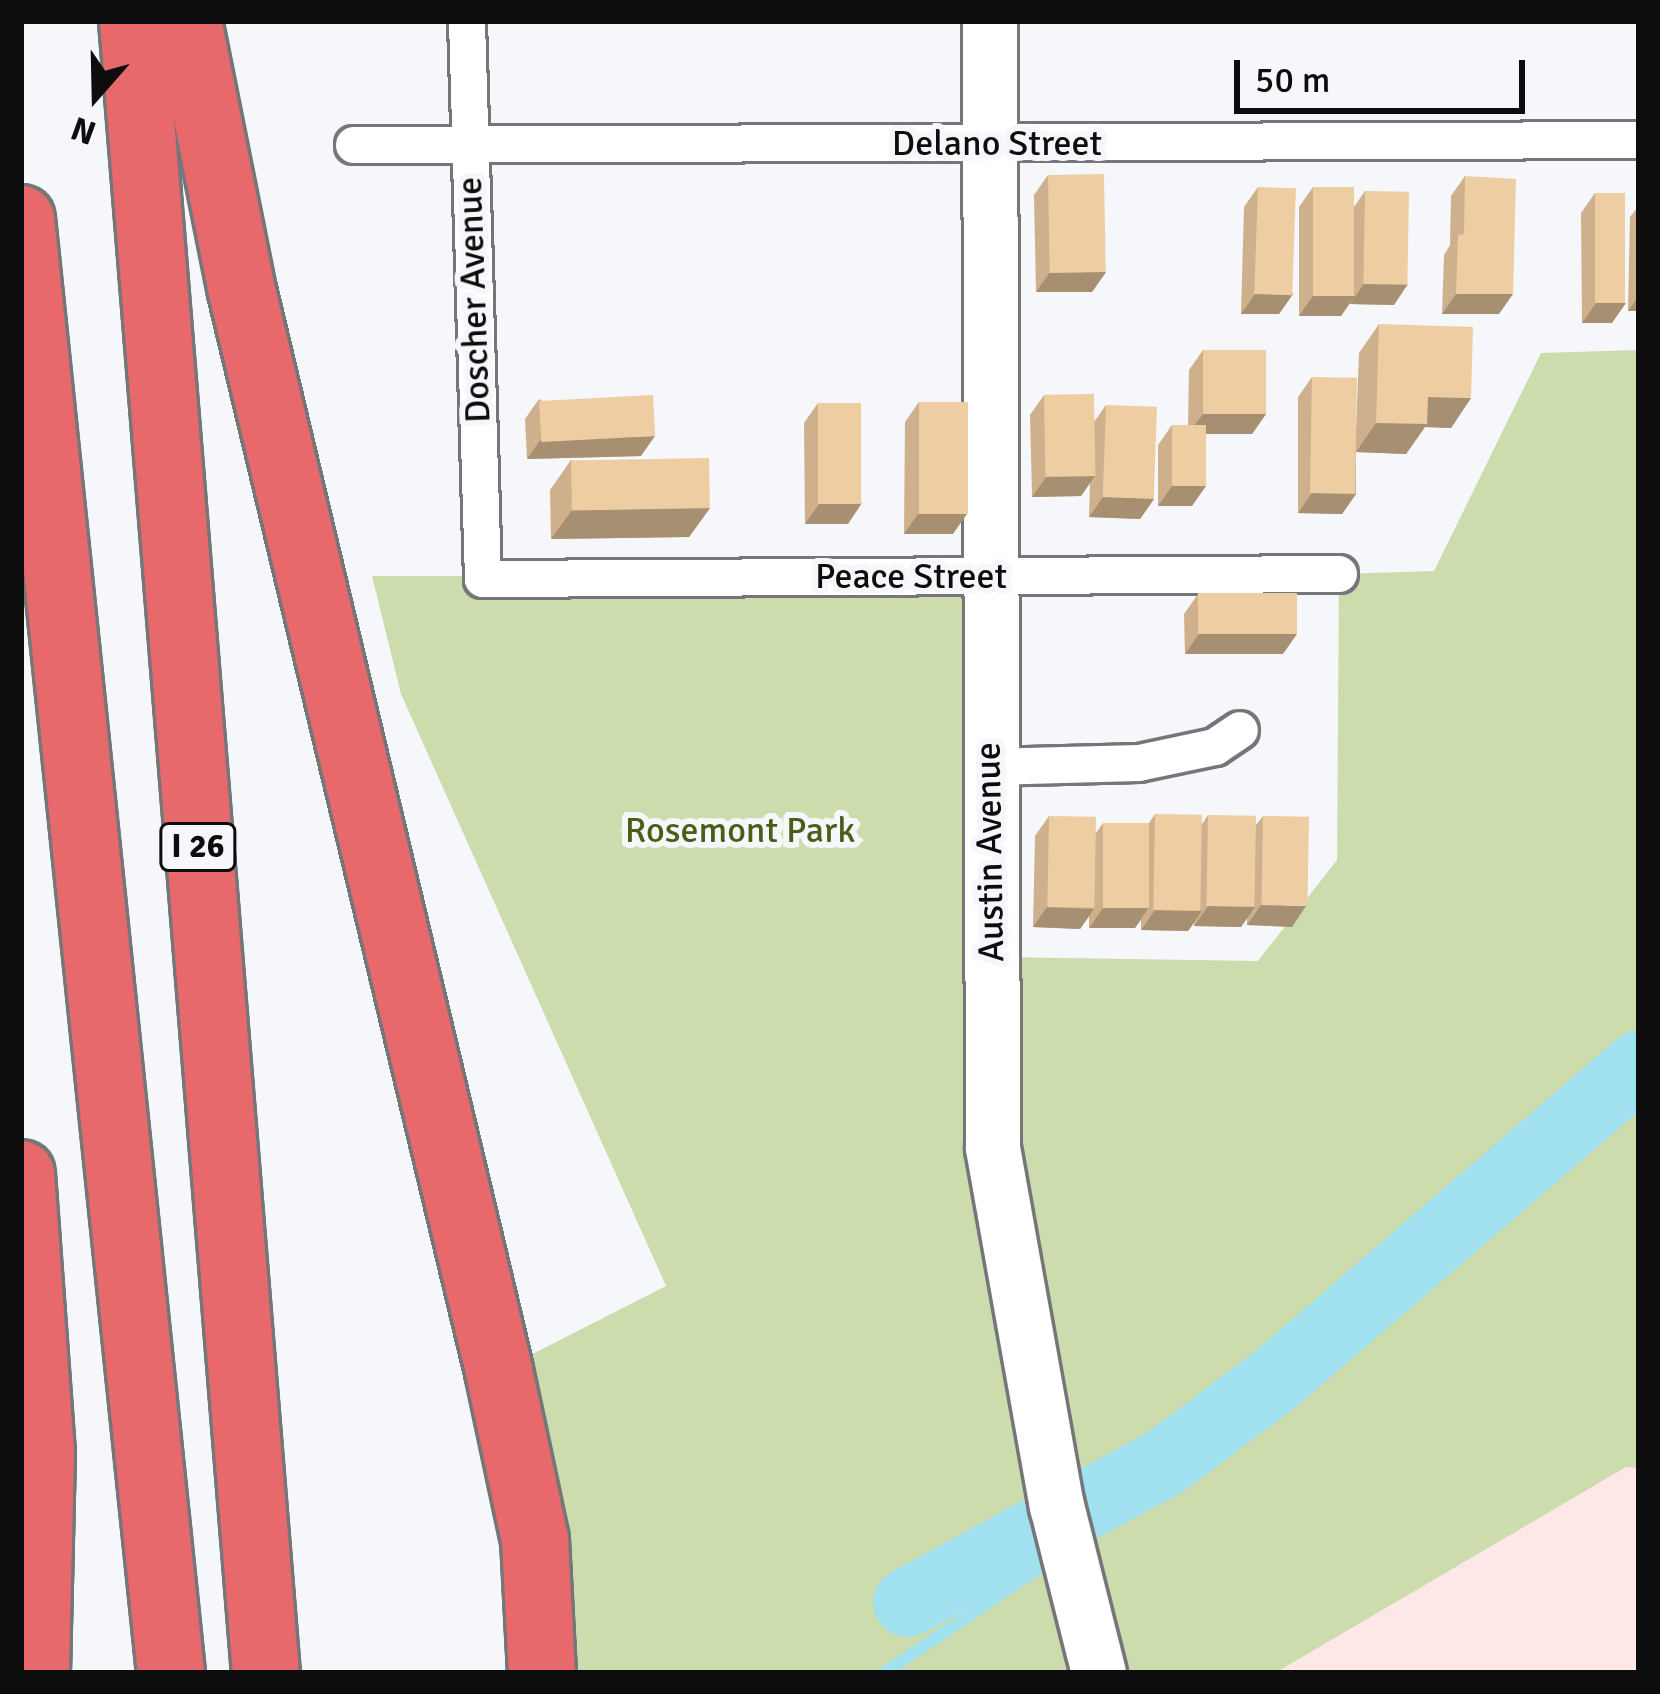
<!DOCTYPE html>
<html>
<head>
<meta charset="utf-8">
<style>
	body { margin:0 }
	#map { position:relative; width:1660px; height:1694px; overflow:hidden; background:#f6f7fa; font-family:Signika,sans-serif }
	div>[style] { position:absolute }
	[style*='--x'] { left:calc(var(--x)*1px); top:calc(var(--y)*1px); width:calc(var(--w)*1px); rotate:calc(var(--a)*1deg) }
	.industrial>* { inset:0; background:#fde7e7 }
	.green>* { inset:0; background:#ccdcad }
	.stream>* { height:12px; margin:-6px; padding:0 6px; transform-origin:6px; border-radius:6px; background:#a1e1ef }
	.river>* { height:69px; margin:-34.5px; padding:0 34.5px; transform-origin:34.5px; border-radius:34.5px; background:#a1e1ef }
	.roads { filter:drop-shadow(3px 0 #757679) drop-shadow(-3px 0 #757679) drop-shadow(0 3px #757679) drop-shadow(0 -3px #757679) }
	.street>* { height:36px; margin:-18px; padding:0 18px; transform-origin:18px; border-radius:18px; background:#fff }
	.secondary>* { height:54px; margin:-27px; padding:0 27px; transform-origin:27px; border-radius:27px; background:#fff }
	.highway>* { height:66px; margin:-33px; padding:0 33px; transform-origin:33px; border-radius:33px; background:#e7696c }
	.wall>* { inset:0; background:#ceb08c }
	.shaded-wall>* { inset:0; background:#a79072 }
	.building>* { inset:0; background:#efcda3; transform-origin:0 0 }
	span { translate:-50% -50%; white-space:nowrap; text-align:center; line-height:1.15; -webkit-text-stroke:12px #f6f7fa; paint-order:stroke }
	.shield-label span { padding:3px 9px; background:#f6f7fa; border:3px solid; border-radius:9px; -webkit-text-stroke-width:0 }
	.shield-label { font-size:33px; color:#0d0d0e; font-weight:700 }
	.street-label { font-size:36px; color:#0d0d0e }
	.park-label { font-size:36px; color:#4b5d17 }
	.frame { position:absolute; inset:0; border:24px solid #0d0d0e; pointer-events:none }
	.north { position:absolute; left:36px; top:36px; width:120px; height:120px; -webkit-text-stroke:9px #f6f7fa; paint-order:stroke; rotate:200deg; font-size:33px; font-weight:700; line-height:48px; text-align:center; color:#0d0d0e }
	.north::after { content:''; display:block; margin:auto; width:42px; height:54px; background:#0d0d0e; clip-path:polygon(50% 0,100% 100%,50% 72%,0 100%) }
	.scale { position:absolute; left:1234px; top:60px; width:291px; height:54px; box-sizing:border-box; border:6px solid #0d0d0e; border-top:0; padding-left:15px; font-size:36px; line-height:42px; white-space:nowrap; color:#0d0d0e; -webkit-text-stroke:9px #f6f7fa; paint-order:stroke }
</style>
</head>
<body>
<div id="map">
	<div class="industrial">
		<i style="clip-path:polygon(1626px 1467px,1639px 1468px,1639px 1673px,1275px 1673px)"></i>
	</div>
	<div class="green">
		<i style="clip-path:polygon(1639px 350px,1639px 1468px,1626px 1467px,1275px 1673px,542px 1673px,499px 1371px,666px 1286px,401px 694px,372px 576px,987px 576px,991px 957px,1258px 961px,1337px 860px,1339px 574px,1434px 571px,1541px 353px)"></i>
	</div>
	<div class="stream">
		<i style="--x:1079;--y:1542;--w:396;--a:-37"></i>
		<i style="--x:1395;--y:1304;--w:323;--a:-41"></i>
		<i style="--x:884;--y:1673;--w:209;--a:-34.1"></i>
	</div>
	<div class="river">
		<i style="--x:907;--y:1602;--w:296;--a:-28.6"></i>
		<i style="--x:1167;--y:1460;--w:138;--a:-37"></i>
		<i style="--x:1277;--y:1377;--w:479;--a:-40.8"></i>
	</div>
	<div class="roads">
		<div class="street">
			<i style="--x:467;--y:21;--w:558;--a:88.36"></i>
			<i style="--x:483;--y:579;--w:856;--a:-0.33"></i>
			<i style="--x:354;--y:145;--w:1285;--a:-0.22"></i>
			<i style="--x:989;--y:767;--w:150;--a:-1.5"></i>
			<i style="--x:1139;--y:763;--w:78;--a:-11.9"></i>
			<i style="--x:1215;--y:747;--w:30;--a:-34"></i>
		</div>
		<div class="secondary">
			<i style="--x:990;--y:21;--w:1127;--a:89.85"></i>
			<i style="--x:993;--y:1148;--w:364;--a:79.9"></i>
			<i style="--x:1057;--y:1506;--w:172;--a:75.9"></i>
		</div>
		<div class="highway">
			<i style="--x:133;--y:21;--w:1657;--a:85.4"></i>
			<i style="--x:188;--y:21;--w:275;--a:78.7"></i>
			<i style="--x:242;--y:291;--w:1110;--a:76.61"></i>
			<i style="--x:499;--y:1371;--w:173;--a:78"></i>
			<i style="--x:535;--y:1540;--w:133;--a:87"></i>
			<i style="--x:21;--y:219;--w:1462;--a:84.11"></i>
			<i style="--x:21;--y:1174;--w:280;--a:85.9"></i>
			<i style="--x:41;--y:1453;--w:220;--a:91.3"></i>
		</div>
	</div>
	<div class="wall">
		<i style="clip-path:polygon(1048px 175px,1106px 272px,1092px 292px,1036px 292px,1034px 195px)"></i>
		<i style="clip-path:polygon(1465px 176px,1499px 314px,1442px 314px,1444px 255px,1450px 245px,1451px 196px)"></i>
		<i style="clip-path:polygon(1258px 187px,1293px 294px,1279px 314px,1241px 314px,1244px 207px)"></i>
		<i style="clip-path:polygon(1313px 187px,1354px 207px,1365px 191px,1394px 305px,1350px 304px,1350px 302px,1341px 316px,1299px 316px,1299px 207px)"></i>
		<i style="clip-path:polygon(1595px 193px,1612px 323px,1582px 323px,1581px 213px)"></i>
		<i style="clip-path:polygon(1639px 205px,1639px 311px,1628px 311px,1630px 217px)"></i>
		<i style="clip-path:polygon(1379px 324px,1471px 398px,1451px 428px,1425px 427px,1406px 454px,1356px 452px,1356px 494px,1342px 514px,1298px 513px,1298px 397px,1312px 377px,1356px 430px,1359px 353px)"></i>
		<i style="clip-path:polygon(1203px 350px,1266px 414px,1252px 434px,1206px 434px,1192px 506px,1158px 506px,1158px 445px,1172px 425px,1188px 425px,1189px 370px)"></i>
		<i style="clip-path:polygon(1044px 395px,1094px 422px,1106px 405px,1154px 499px,1140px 519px,1089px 517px,1090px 483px,1081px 496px,1032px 497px,1030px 415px)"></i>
		<i style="clip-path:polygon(539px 399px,641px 456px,527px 459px,525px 419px)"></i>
		<i style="clip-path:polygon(919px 402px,953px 534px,904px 534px,905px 422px)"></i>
		<i style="clip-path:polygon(818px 403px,848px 524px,805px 524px,804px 423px)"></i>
		<i style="clip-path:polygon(571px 460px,710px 508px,689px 537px,551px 539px,550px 490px)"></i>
		<i style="clip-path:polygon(1198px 594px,1283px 654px,1185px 654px,1184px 614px)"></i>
		<i style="clip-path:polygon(1155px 814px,1202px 824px,1208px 815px,1255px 826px,1263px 816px,1292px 927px,1247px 925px,1247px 918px,1241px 927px,1194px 926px,1194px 923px,1188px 931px,1141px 930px,1141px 920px,1135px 928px,1089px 928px,1089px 916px,1080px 929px,1033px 927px,1035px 836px,1049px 816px,1096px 833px,1103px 823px,1149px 823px)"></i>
	</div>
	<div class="shaded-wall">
		<i style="clip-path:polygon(1050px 272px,1106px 272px,1092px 292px,1036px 292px)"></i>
		<i style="clip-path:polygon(1364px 284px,1408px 284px,1394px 305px,1350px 304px)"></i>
		<i style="clip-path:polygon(1255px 294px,1293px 294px,1279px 314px,1241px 314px)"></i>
		<i style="clip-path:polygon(1456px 294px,1513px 294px,1499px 314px,1442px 314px)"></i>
		<i style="clip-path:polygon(1313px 296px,1355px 296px,1341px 316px,1299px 316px)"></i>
		<i style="clip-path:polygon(1639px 296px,1639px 311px,1628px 311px)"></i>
		<i style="clip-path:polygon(1596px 303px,1626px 303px,1612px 323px,1582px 323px)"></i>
		<i style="clip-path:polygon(1428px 397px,1471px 398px,1451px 428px,1425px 427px,1406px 454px,1356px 452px,1376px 423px)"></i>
		<i style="clip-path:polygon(1203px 414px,1266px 414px,1252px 434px,1188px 434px)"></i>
		<i style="clip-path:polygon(655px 436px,641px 456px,527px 459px,541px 439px)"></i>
		<i style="clip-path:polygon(1095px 476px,1081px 496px,1032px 497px,1046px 477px)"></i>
		<i style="clip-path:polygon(1172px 486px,1206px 486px,1192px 506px,1158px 506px)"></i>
		<i style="clip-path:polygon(1312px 493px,1356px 494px,1342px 514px,1298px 513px)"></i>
		<i style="clip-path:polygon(1103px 497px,1154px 499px,1140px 519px,1089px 517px)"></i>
		<i style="clip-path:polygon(862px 503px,848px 524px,805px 524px,819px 504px)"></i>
		<i style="clip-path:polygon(710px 508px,689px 537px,551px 539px,572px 510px)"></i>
		<i style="clip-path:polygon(918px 514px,967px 514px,953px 534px,904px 534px)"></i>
		<i style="clip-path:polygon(1199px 634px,1297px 634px,1283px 654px,1185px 654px)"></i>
		<i style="clip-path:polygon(1261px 905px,1306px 906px,1292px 927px,1247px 925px)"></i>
		<i style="clip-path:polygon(1208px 906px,1255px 907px,1241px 927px,1194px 926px)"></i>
		<i style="clip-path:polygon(1047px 907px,1094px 909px,1080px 929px,1033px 927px)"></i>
		<i style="clip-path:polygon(1149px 907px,1135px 928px,1089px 928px,1103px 908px)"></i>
		<i style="clip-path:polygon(1155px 910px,1202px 911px,1188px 931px,1141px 930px)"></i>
	</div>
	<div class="building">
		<i style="left:1104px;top:174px;width:98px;height:56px;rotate:89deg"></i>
		<i style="clip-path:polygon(1465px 176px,1516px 179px,1513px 294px,1456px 294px,1458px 235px,1464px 234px)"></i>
		<i style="left:1258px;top:187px;width:38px;height:107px;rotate:2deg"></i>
		<i style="left:1313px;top:187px;width:41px;height:109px"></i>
		<i style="left:1365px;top:191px;width:44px;height:93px;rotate:1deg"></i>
		<i style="left:1595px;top:193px;width:30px;height:110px"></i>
		<i style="clip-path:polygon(1379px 324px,1473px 327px,1471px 398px,1428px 397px,1427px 424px,1376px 423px)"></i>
		<i style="left:1203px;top:350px;width:63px;height:64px"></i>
		<i style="left:1312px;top:377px;width:45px;height:116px;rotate:1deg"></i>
		<i style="left:1094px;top:394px;width:82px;height:50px;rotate:89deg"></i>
		<i style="left:653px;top:395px;width:41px;height:114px;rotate:87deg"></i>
		<i style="left:919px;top:402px;width:49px;height:112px"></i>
		<i style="left:818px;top:403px;width:43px;height:101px"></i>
		<i style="left:1106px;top:405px;width:51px;height:92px;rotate:2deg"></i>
		<i style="left:1172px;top:425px;width:34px;height:61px"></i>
		<i style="left:709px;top:458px;width:50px;height:138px;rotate:89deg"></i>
		<i style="left:1297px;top:593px;width:41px;height:99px;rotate:90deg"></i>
		<i style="left:1155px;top:814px;width:47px;height:96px;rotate:1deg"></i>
		<i style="left:1208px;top:815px;width:48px;height:91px;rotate:1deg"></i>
		<i style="left:1049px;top:816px;width:47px;height:91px;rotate:1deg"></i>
		<i style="left:1263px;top:816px;width:46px;height:89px;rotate:1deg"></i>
		<i style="left:1103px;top:823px;width:46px;height:85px"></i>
	</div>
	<div class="shield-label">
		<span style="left:198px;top:847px">I 26</span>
	</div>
	<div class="street-label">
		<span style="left:997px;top:144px">Delano Street</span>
		<span style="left:474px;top:300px;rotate:-92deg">Doscher Avenue</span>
		<span style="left:911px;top:577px">Peace Street</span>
		<span style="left:990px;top:852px;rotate:-91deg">Austin Avenue</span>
	</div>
	<div class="park-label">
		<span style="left:740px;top:831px">Rosemont Park</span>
	</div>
	<div class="frame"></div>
	<div class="north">N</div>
	<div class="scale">50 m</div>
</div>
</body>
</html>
